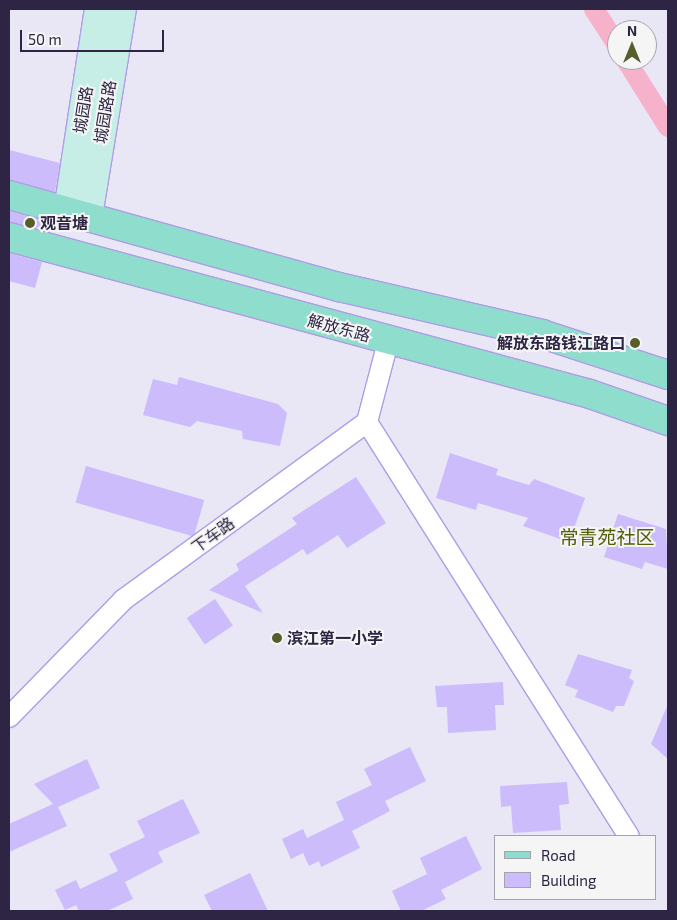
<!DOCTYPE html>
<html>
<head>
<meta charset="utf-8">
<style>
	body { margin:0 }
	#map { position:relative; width:677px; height:920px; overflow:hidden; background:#e9e6f6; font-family:"Exo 2","Noto Sans SC",sans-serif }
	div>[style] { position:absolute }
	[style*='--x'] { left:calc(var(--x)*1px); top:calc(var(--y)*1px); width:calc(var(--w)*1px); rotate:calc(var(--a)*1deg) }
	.canal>* { height:20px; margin:-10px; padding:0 10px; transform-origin:10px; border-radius:10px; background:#f7b2cb }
	.building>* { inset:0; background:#ccbcfb; transform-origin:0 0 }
	.roads { filter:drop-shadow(1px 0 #af9ce7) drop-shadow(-1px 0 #af9ce7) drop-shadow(0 1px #af9ce7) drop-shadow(0 -1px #af9ce7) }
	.street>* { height:20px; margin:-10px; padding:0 10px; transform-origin:10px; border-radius:10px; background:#fff }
	.secondary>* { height:28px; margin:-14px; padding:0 14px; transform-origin:14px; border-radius:14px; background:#c7eee6 }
	.primary>* { height:28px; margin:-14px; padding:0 14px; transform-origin:14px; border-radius:14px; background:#8fddcc }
	.dots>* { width:14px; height:14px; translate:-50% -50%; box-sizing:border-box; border:2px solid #f5f5f5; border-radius:50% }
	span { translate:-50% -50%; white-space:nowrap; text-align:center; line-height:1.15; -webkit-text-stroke:4px #f5f5f5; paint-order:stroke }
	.street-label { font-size:16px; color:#2d2543 }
	.poi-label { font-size:16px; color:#2d2543; font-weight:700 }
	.left { translate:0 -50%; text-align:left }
	.right { translate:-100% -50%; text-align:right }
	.quarter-label { font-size:19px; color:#555d08 }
	.frame { position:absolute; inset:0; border:10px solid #2d2543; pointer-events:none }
	.legend { position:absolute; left:494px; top:835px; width:162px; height:65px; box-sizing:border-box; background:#f5f5f5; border:1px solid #a5a2ae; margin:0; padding:6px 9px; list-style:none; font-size:15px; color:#2d2543 }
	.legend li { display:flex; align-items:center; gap:10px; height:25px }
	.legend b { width:25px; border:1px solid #a5a2ae }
	.north { position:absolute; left:607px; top:20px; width:50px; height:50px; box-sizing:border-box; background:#f5f5f5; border:1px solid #a5a2ae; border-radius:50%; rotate:0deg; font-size:14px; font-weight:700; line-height:20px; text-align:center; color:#2d2543 }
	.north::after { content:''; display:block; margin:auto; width:18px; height:22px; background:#575e2c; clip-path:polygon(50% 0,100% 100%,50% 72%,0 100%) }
	.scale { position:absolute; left:20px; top:30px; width:144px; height:22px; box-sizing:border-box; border:2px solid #2d2543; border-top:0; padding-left:6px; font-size:15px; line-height:18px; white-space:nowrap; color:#2d2543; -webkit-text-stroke:4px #f5f5f5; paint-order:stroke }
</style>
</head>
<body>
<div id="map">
	<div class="canal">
		<i style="--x:594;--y:9;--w:43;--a:57.4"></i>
		<i style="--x:626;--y:60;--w:79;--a:57.9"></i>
	</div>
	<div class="building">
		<i style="clip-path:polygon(9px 150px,60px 163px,55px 192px,9px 180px)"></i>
		<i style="clip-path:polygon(9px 211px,51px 223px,49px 232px,9px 222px)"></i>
		<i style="clip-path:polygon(9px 253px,42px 262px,35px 288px,9px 281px)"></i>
		<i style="clip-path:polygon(179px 377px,278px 404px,287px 413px,280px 446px,243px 439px,242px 431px,197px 421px,190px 427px,143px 415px,153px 379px,177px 385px)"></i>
		<i style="clip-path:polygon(450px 453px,498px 469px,496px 475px,529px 485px,534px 479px,585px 498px,569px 542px,523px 526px,528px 518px,478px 503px,476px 510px,436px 498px)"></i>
		<i style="left:86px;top:466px;width:123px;height:38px;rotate:16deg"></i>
		<i style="clip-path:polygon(356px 477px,386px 523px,347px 548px,338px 535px,307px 555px,303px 549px,245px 586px,263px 613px,209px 590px,239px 570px,236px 564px,297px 524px,292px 518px)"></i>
		<i style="clip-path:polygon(618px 514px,666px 529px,668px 569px,645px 562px,642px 569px,604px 557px)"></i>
		<i style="left:215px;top:599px;width:32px;height:34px;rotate:56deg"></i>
		<i style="clip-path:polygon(578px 654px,632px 670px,629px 678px,634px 681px,624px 706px,616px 706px,613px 712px,575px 697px,578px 690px,565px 685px)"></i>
		<i style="clip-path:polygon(503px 682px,504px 705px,495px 705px,496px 730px,448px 733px,447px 707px,437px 707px,435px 686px)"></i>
		<i style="clip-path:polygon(668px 704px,668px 759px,651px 744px)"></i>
		<i style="clip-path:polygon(410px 747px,426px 781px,385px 801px,390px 811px,352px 831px,360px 848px,321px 867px,319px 861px,309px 866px,303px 853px,291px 859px,282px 839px,303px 829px,307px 838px,344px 820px,336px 802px,372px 785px,364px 769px)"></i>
		<i style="clip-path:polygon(87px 759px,100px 788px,58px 807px,67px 826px,9px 852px,9px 824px,53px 804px,34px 784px)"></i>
		<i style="clip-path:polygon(567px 782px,569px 804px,559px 805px,561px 830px,513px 833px,511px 806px,501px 807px,500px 786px)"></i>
		<i style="clip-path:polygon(183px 799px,200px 833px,158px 852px,163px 862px,125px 882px,133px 899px,107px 911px,79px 911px,76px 905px,65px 910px,55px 890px,76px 880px,80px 889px,118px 871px,109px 854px,145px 837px,137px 821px)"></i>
		<i style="clip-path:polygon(466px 836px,482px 869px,441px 890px,446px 899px,421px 911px,401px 911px,392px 891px,427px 874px,420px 858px)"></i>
		<i style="clip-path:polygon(250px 873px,268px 911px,212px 911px,204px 895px)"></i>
	</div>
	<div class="roads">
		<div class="street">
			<i style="--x:367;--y:422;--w:490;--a:57.7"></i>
			<i style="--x:9;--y:717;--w:163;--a:-45.7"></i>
			<i style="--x:123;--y:600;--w:302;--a:-36.1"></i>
			<i style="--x:367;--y:422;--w:83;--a:-75.3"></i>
		</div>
		<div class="secondary">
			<i style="--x:68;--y:211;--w:204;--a:-81.3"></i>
			<i style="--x:88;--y:216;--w:210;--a:-80.7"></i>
		</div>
		<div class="primary">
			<i style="--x:9;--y:195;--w:343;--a:15.6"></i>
			<i style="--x:339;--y:287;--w:208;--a:13"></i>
			<i style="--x:542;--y:334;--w:133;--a:18"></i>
			<i style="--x:9;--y:237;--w:602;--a:15.12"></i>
			<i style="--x:590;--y:394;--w:83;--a:19.1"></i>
		</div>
	</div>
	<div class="dots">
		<i style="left:30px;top:223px;background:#575e2c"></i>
		<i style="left:635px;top:343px;background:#575e2c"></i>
		<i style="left:277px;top:638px;background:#575e2c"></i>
	</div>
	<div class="street-label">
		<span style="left:83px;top:110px;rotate:-81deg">城园路</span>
		<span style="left:105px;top:112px;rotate:-81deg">城园路路</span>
		<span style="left:339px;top:328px;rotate:15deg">解放东路</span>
		<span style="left:213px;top:535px;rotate:-36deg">下车路</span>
	</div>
	<div class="poi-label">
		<span class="left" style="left:40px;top:223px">观音塘</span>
		<span class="right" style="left:625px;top:343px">解放东路钱江路口</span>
		<span class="left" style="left:287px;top:638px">滨江第一小学</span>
	</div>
	<div class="quarter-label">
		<span style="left:607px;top:537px">常青苑社区</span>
	</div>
	<div class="frame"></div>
	<ul class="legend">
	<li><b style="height:6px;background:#8fddcc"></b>Road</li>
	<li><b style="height:14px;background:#ccbcfb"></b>Building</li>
	</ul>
	<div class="north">N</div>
	<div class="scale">50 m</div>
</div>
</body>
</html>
